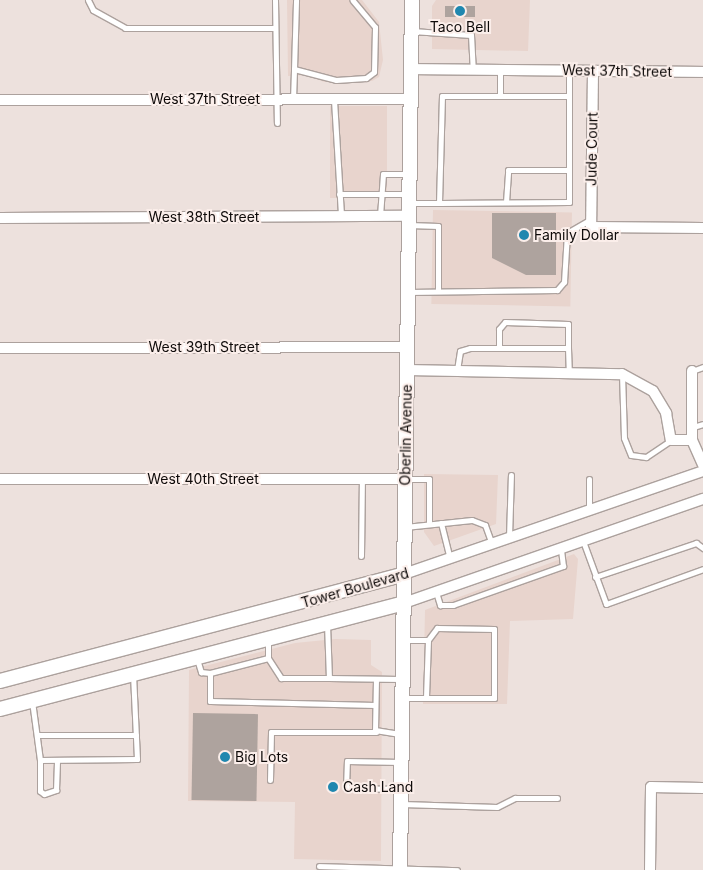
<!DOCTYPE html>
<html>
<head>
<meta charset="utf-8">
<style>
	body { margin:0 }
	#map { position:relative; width:703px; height:870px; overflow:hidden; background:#ede1dd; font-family:Inter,sans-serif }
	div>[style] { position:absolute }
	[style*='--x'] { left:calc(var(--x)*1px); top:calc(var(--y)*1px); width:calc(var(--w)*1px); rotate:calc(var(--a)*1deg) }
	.built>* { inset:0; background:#e8d4cd; transform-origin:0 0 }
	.building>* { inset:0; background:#aea39e; transform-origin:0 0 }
	.roads { filter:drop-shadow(1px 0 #aca19d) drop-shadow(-1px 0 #aca19d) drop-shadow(0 1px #aca19d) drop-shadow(0 -1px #aca19d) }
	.lane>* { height:5px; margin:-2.5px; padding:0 2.5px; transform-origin:2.5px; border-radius:2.5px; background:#fff }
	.street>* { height:10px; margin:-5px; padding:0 5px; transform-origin:5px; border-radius:5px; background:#fff }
	.secondary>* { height:14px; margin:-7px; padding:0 7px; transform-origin:7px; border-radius:7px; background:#fff }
	.dots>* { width:14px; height:14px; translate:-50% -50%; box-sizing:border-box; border:2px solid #fbeeea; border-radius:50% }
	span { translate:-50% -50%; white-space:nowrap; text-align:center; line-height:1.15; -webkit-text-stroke:4px #fbeeea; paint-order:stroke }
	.poi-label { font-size:14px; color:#0e0a09 }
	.left { translate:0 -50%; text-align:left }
	.street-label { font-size:14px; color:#0e0a09 }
</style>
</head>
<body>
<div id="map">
	<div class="built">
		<i style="clip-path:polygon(287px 0,362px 0,379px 22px,383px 60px,379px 77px,372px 81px,324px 82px,307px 75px,288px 76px)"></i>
		<i style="clip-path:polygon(436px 0,530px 0,528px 51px,432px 49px,432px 6px)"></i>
		<i style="left:330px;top:106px;width:57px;height:92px"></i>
		<i style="left:433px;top:210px;width:139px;height:94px;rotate:1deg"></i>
		<i style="clip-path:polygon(424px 474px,498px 475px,496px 524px,434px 546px,424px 532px)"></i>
		<i style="clip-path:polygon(574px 554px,578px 559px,573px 619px,510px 621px,507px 704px,423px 704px,425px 610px)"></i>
		<i style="clip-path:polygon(335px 639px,371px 640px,371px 665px,382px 672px,381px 861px,294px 859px,295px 802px,188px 801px,189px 670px,295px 643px)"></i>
	</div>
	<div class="building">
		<i style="left:445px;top:6px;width:30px;height:11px"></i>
		<i style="clip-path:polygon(492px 213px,556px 213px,556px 275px,526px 275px,492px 258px)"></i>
		<i style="left:193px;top:713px;width:65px;height:87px;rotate:1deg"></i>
	</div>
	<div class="roads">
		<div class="lane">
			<i style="--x:88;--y:0;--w:11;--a:63"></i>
			<i style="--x:93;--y:10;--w:37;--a:29"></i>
			<i style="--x:125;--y:28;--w:150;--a:0"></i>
			<i style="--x:275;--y:0;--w:123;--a:89.1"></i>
			<i style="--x:412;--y:31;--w:59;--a:3.9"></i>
			<i style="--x:471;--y:35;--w:35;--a:87"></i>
			<i style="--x:294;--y:69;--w:69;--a:-88.3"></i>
			<i style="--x:500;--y:96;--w:69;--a:0"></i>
			<i style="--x:569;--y:96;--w:25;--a:-90"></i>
			<i style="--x:293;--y:99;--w:30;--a:-88"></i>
			<i style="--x:294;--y:69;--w:43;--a:14.7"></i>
			<i style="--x:336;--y:80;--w:30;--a:-4"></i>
			<i style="--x:366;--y:78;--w:10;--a:-37"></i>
			<i style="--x:374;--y:72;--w:45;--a:-88.7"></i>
			<i style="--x:375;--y:27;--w:35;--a:-130"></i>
			<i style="--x:334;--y:100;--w:116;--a:86.5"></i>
			<i style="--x:339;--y:194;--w:70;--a:0"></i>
			<i style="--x:506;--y:202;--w:32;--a:-86"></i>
			<i style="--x:508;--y:170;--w:61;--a:0"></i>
			<i style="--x:411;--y:203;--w:28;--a:0"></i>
			<i style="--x:439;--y:203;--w:107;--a:-88.4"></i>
			<i style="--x:442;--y:96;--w:58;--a:0"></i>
			<i style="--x:500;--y:96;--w:26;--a:-90"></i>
			<i style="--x:439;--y:203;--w:130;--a:-0.4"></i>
			<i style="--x:569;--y:202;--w:106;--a:-90"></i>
			<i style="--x:380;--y:216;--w:42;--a:-85.9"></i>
			<i style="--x:383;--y:174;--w:26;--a:0"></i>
			<i style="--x:409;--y:225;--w:29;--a:2"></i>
			<i style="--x:438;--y:226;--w:65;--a:90"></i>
			<i style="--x:408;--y:292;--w:149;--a:-0.8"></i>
			<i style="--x:557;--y:290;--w:11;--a:-49"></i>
			<i style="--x:564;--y:282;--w:49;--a:-86.5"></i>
			<i style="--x:567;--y:233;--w:28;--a:-30"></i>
			<i style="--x:499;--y:348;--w:19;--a:-90"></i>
			<i style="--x:499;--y:329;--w:9;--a:-49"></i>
			<i style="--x:505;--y:322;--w:63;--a:1.8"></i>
			<i style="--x:568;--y:324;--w:24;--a:90"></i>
			<i style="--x:457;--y:370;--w:19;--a:-81"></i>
			<i style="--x:460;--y:351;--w:10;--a:-17"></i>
			<i style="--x:470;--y:348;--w:98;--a:0"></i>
			<i style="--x:568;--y:348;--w:24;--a:88"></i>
			<i style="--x:692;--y:371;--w:12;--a:-20"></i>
			<i style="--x:622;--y:374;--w:64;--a:88.2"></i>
			<i style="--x:624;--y:438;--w:18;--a:68"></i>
			<i style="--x:631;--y:455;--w:15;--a:8"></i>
			<i style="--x:646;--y:457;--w:30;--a:-34"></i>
			<i style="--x:693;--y:427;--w:10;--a:-17"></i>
			<i style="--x:406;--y:479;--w:23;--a:0"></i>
			<i style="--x:429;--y:479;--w:45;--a:90"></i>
			<i style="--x:589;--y:479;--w:31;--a:90"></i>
			<i style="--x:441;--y:523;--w:37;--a:76"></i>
			<i style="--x:405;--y:527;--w:67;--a:-6"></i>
			<i style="--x:472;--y:520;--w:14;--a:21"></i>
			<i style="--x:485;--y:525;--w:20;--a:70"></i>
			<i style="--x:509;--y:537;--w:62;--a:-88.2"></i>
			<i style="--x:583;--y:541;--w:67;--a:69.9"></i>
			<i style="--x:606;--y:604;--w:103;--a:-19.8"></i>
			<i style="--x:361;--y:556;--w:77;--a:-89.3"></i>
			<i style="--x:595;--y:577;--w:107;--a:-18.6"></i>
			<i style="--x:696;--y:543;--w:9;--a:36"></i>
			<i style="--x:436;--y:592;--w:14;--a:73"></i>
			<i style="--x:440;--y:605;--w:13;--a:0"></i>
			<i style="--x:453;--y:605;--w:117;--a:-19.5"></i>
			<i style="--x:563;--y:566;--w:17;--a:-97"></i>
			<i style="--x:327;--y:624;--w:54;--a:87.9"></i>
			<i style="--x:329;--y:678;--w:71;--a:0.8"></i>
			<i style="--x:403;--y:640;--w:25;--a:0"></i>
			<i style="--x:268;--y:658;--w:24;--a:57"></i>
			<i style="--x:281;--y:678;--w:48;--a:0"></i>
			<i style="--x:197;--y:659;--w:14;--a:73"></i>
			<i style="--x:201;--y:672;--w:9;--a:6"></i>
			<i style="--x:210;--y:673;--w:60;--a:-14.5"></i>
			<i style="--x:268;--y:658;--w:18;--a:-90"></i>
			<i style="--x:210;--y:673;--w:28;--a:90"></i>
			<i style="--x:210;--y:701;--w:165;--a:1.4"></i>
			<i style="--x:376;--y:679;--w:51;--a:91.1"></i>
			<i style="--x:375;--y:730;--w:25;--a:9"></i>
			<i style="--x:403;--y:698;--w:91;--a:0"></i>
			<i style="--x:494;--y:698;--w:69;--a:-90"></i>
			<i style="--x:494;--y:629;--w:57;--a:-179"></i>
			<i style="--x:437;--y:628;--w:15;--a:127"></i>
			<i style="--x:428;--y:640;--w:58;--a:92"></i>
			<i style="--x:32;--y:701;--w:60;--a:82.3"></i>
			<i style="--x:40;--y:760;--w:97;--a:-0.6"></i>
			<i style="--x:137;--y:759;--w:84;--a:-92.7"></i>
			<i style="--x:39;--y:735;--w:97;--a:0"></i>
			<i style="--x:40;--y:760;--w:31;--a:90"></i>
			<i style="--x:40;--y:791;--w:5;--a:37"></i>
			<i style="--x:44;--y:794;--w:13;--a:-18"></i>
			<i style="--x:56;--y:790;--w:30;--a:-88"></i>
			<i style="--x:270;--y:780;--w:48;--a:-88.8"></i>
			<i style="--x:271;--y:732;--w:105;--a:0"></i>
			<i style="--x:399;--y:789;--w:53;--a:-178.9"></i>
			<i style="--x:346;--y:788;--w:27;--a:-88"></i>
			<i style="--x:347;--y:761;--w:54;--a:1.1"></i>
			<i style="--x:402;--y:804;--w:95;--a:1.8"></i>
			<i style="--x:497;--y:807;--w:20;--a:-27"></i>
			<i style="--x:515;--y:798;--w:42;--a:0"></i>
			<i style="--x:319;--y:866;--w:138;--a:1.7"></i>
		</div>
		<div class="street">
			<i style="--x:411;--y:69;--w:292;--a:0.6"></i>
			<i style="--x:593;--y:71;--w:156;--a:90.7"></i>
			<i style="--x:591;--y:227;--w:112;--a:0.5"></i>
			<i style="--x:0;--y:100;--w:410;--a:-0.1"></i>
			<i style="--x:0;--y:218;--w:409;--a:-0.3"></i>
			<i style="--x:0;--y:348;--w:407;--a:-0.1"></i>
			<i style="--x:407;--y:370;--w:215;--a:1.1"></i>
			<i style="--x:622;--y:374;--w:35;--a:29"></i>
			<i style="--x:653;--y:391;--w:26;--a:59"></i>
			<i style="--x:666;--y:413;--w:27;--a:80"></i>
			<i style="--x:671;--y:440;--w:21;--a:0"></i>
			<i style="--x:692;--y:371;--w:69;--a:90"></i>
			<i style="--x:692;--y:440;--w:27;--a:66"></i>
			<i style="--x:0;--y:479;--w:405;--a:0"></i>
			<i style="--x:404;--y:574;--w:316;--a:-19"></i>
			<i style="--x:404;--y:603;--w:317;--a:-19.2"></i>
			<i style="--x:650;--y:870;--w:83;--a:-89.3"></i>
			<i style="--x:651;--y:787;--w:52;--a:1.1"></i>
		</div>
		<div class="secondary">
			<i style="--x:0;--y:681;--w:418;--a:-14.8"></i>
			<i style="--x:0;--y:709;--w:418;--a:-14.7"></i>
			<i style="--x:400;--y:870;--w:870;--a:-89.21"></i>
		</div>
	</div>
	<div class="dots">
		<i style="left:460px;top:11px;background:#1f87af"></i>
		<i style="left:524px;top:235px;background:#1f87af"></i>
		<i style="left:225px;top:757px;background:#1f87af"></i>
		<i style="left:333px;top:787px;background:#1f87af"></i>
	</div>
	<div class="poi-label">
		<span style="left:460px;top:27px">Taco Bell</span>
		<span class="left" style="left:534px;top:235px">Family Dollar</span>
		<span class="left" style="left:235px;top:757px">Big Lots</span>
		<span class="left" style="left:343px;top:787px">Cash Land</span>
	</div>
	<div class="street-label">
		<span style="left:617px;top:71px;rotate:1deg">West 37th Street</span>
		<span style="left:205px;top:99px">West 37th Street</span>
		<span style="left:592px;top:149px;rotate:-89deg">Jude Court</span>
		<span style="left:204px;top:217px">West 38th Street</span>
		<span style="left:204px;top:347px">West 39th Street</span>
		<span style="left:406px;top:435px;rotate:-89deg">Oberlin Avenue</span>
		<span style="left:203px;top:479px">West 40th Street</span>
		<span style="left:355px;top:588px;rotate:-16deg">Tower Boulevard</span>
	</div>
</div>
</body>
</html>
